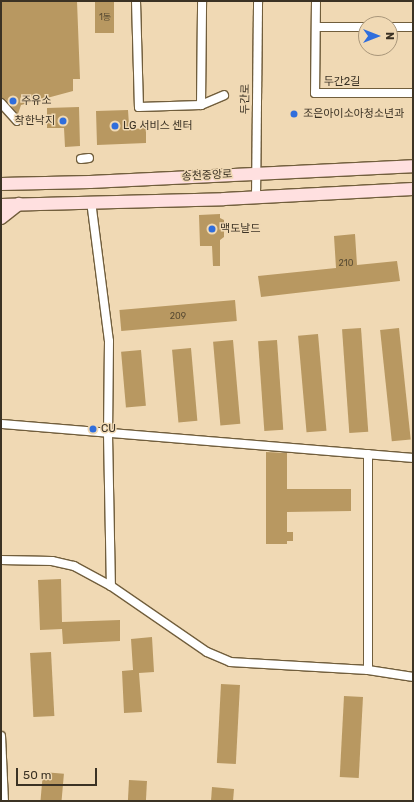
<!DOCTYPE html>
<html>
<head>
<meta charset="utf-8">
<style>
	body { margin:0 }
	#map { position:relative; width:414px; height:802px; overflow:hidden; background:#f0d9b4; font-family:Rubik,"Noto Sans KR",sans-serif }
	div>[style] { position:absolute }
	[style*='--x'] { left:calc(var(--x)*1px); top:calc(var(--y)*1px); width:calc(var(--w)*1px); rotate:calc(var(--a)*1deg) }
	.building>* { inset:0; background:#b89861; transform-origin:0 0 }
	.roads { filter:drop-shadow(1px 0 #715e3c) drop-shadow(-1px 0 #715e3c) drop-shadow(0 1px #715e3c) drop-shadow(0 -1px #715e3c) }
	.street>* { height:8px; margin:-4px; padding:0 4px; transform-origin:4px; border-radius:4px; background:#fff }
	.secondary>* { height:12px; margin:-6px; padding:0 6px; transform-origin:6px; border-radius:6px; background:#ffe0e0 }
	.dots>* { width:11px; height:11px; translate:-50% -50%; box-sizing:border-box; border:2px solid #f0d9b4; border-radius:50% }
	span { translate:-50% -50%; white-space:nowrap; text-align:center; line-height:1.15; -webkit-text-stroke:3px #f0d9b4; paint-order:stroke }
	.number-label { font-size:9px; color:#5a4c33 }
	.number-label span { -webkit-text-stroke-width:0 }
	.street-label { font-size:11px; color:#3b3224 }
	.poi-label { font-size:11px; color:#3b3224 }
	.left { translate:0 -50%; text-align:left }
	.right { translate:-100% -50%; text-align:right }
	.frame { position:absolute; inset:0; border:2px solid #3b3224; pointer-events:none }
	.north { position:absolute; left:358px; top:16px; width:40px; height:40px; box-sizing:border-box; background:#f0d9b4; border:1px solid #a8967a; border-radius:50%; rotate:90deg; font-size:11px; font-weight:700; line-height:16px; text-align:center; color:#3b3224 }
	.north::after { content:''; display:block; margin:auto; width:14px; height:18px; background:#306edc; clip-path:polygon(50% 0,100% 100%,50% 72%,0 100%) }
	.scale { position:absolute; left:16px; top:768px; width:81px; height:18px; box-sizing:border-box; border:2px solid #3b3224; border-top:0; padding-left:5px; font-size:12px; line-height:14px; white-space:nowrap; color:#3b3224; -webkit-text-stroke:3px #f0d9b4; paint-order:stroke }
</style>
</head>
<body>
<div id="map">
	<div class="building">
		<i style="clip-path:polygon(1px 1px,77px 1px,80px 79px,73px 79px,73px 91px,21px 105px,18px 114px,5px 99px,1px 98px)"></i>
		<i style="left:95px;top:1px;width:19px;height:32px"></i>
		<i style="clip-path:polygon(79px 107px,80px 146px,65px 147px,64px 128px,47px 128px,47px 108px)"></i>
		<i style="clip-path:polygon(128px 110px,129px 125px,133px 124px,133px 129px,146px 128px,146px 143px,97px 145px,96px 111px)"></i>
		<i style="clip-path:polygon(220px 214px,220px 218px,224px 220px,224px 237px,220px 240px,220px 266px,213px 266px,212px 246px,200px 246px,199px 215px)"></i>
		<i style="clip-path:polygon(355px 234px,357px 265px,397px 261px,400px 281px,261px 297px,258px 276px,336px 268px,334px 236px)"></i>
		<i style="left:235px;top:300px;width:21px;height:116px;rotate:85deg"></i>
		<i style="left:361px;top:328px;width:104px;height:19px;rotate:86deg"></i>
		<i style="left:399px;top:328px;width:112px;height:19px;rotate:84deg"></i>
		<i style="left:318px;top:334px;width:97px;height:20px;rotate:85deg"></i>
		<i style="left:233px;top:340px;width:84px;height:20px;rotate:85deg"></i>
		<i style="left:277px;top:340px;width:90px;height:19px;rotate:86deg"></i>
		<i style="left:191px;top:348px;width:73px;height:19px;rotate:85deg"></i>
		<i style="left:141px;top:350px;width:56px;height:20px;rotate:85deg"></i>
		<i style="clip-path:polygon(266px 452px,287px 453px,287px 489px,351px 489px,351px 511px,287px 512px,287px 532px,293px 532px,293px 541px,287px 541px,287px 544px,266px 544px)"></i>
		<i style="clip-path:polygon(61px 579px,62px 622px,120px 620px,120px 641px,63px 644px,62px 629px,40px 630px,38px 580px)"></i>
		<i style="clip-path:polygon(152px 637px,154px 672px,139px 673px,142px 712px,124px 713px,122px 671px,133px 670px,131px 639px)"></i>
		<i style="left:51px;top:652px;width:64px;height:21px;rotate:87deg"></i>
		<i style="left:221px;top:684px;width:19px;height:79px;rotate:3deg"></i>
		<i style="left:344px;top:696px;width:19px;height:81px;rotate:3deg"></i>
		<i style="left:43px;top:772px;width:21px;height:29px;rotate:5deg"></i>
		<i style="left:129px;top:780px;width:18px;height:21px;rotate:3deg"></i>
		<i style="clip-path:polygon(212px 787px,234px 789px,233px 801px,211px 801px)"></i>
	</div>
	<div class="roads">
		<div class="street">
			<i style="--x:136;--y:1;--w:106;--a:88.4"></i>
			<i style="--x:139;--y:107;--w:62;--a:-1.8"></i>
			<i style="--x:201;--y:105;--w:25;--a:-23"></i>
			<i style="--x:316;--y:1;--w:92;--a:90.6"></i>
			<i style="--x:315;--y:93;--w:98;--a:0"></i>
			<i style="--x:316;--y:27;--w:50;--a:0"></i>
			<i style="--x:390;--y:27;--w:23;--a:0"></i>
			<i style="--x:1;--y:103;--w:24;--a:48"></i>
			<i style="--x:201;--y:105;--w:104;--a:-89.4"></i>
			<i style="--x:81;--y:159;--w:8;--a:-7"></i>
			<i style="--x:256;--y:198;--w:197;--a:-89.4"></i>
			<i style="--x:91;--y:201;--w:141;--a:82.7"></i>
			<i style="--x:109;--y:341;--w:93;--a:90.6"></i>
			<i style="--x:108;--y:434;--w:152;--a:88.9"></i>
			<i style="--x:111;--y:586;--w:116;--a:34.5"></i>
			<i style="--x:207;--y:652;--w:25;--a:23"></i>
			<i style="--x:230;--y:662;--w:138;--a:3.3"></i>
			<i style="--x:368;--y:670;--w:46;--a:8.8"></i>
			<i style="--x:1;--y:424;--w:413;--a:4.7"></i>
			<i style="--x:1;--y:560;--w:51;--a:1.1"></i>
			<i style="--x:52;--y:561;--w:23;--a:13"></i>
			<i style="--x:74;--y:566;--w:42;--a:28.4"></i>
			<i style="--x:368;--y:670;--w:216;--a:-90"></i>
			<i style="--x:1;--y:736;--w:65;--a:87.4"></i>
		</div>
		<div class="secondary">
			<i style="--x:1;--y:184;--w:89;--a:-1.3"></i>
			<i style="--x:90;--y:182;--w:323;--a:-2.8"></i>
			<i style="--x:1;--y:205;--w:223;--a:-1.5"></i>
			<i style="--x:224;--y:199;--w:189;--a:-3"></i>
			<i style="--x:1;--y:218;--w:23;--a:-38"></i>
		</div>
	</div>
	<div class="dots">
		<i style="left:13px;top:101px;background:#306edc"></i>
		<i style="left:294px;top:114px;background:#306edc"></i>
		<i style="left:63px;top:121px;background:#306edc"></i>
		<i style="left:115px;top:126px;background:#306edc"></i>
		<i style="left:212px;top:229px;background:#306edc"></i>
		<i style="left:93px;top:429px;background:#306edc"></i>
	</div>
	<div class="number-label">
		<span style="left:105px;top:17px">1동</span>
		<span style="left:346px;top:263px">210</span>
		<span style="left:178px;top:316px">209</span>
	</div>
	<div class="street-label">
		<span style="left:342px;top:82px">두간2길</span>
		<span style="left:246px;top:99px;rotate:-89deg">두간로</span>
		<span style="left:207px;top:176px;rotate:-3deg">송천중앙로</span>
	</div>
	<div class="poi-label">
		<span class="left" style="left:21px;top:101px">주유소</span>
		<span class="left" style="left:303px;top:114px">조은아이소아청소년과</span>
		<span class="right" style="left:55px;top:121px">착한낙지</span>
		<span class="left" style="left:123px;top:126px">LG 서비스 센터</span>
		<span class="left" style="left:220px;top:229px">맥도날드</span>
		<span class="left" style="left:101px;top:429px">CU</span>
	</div>
	<div class="frame"></div>
	<div class="north">N</div>
	<div class="scale">50 m</div>
</div>
</body>
</html>
